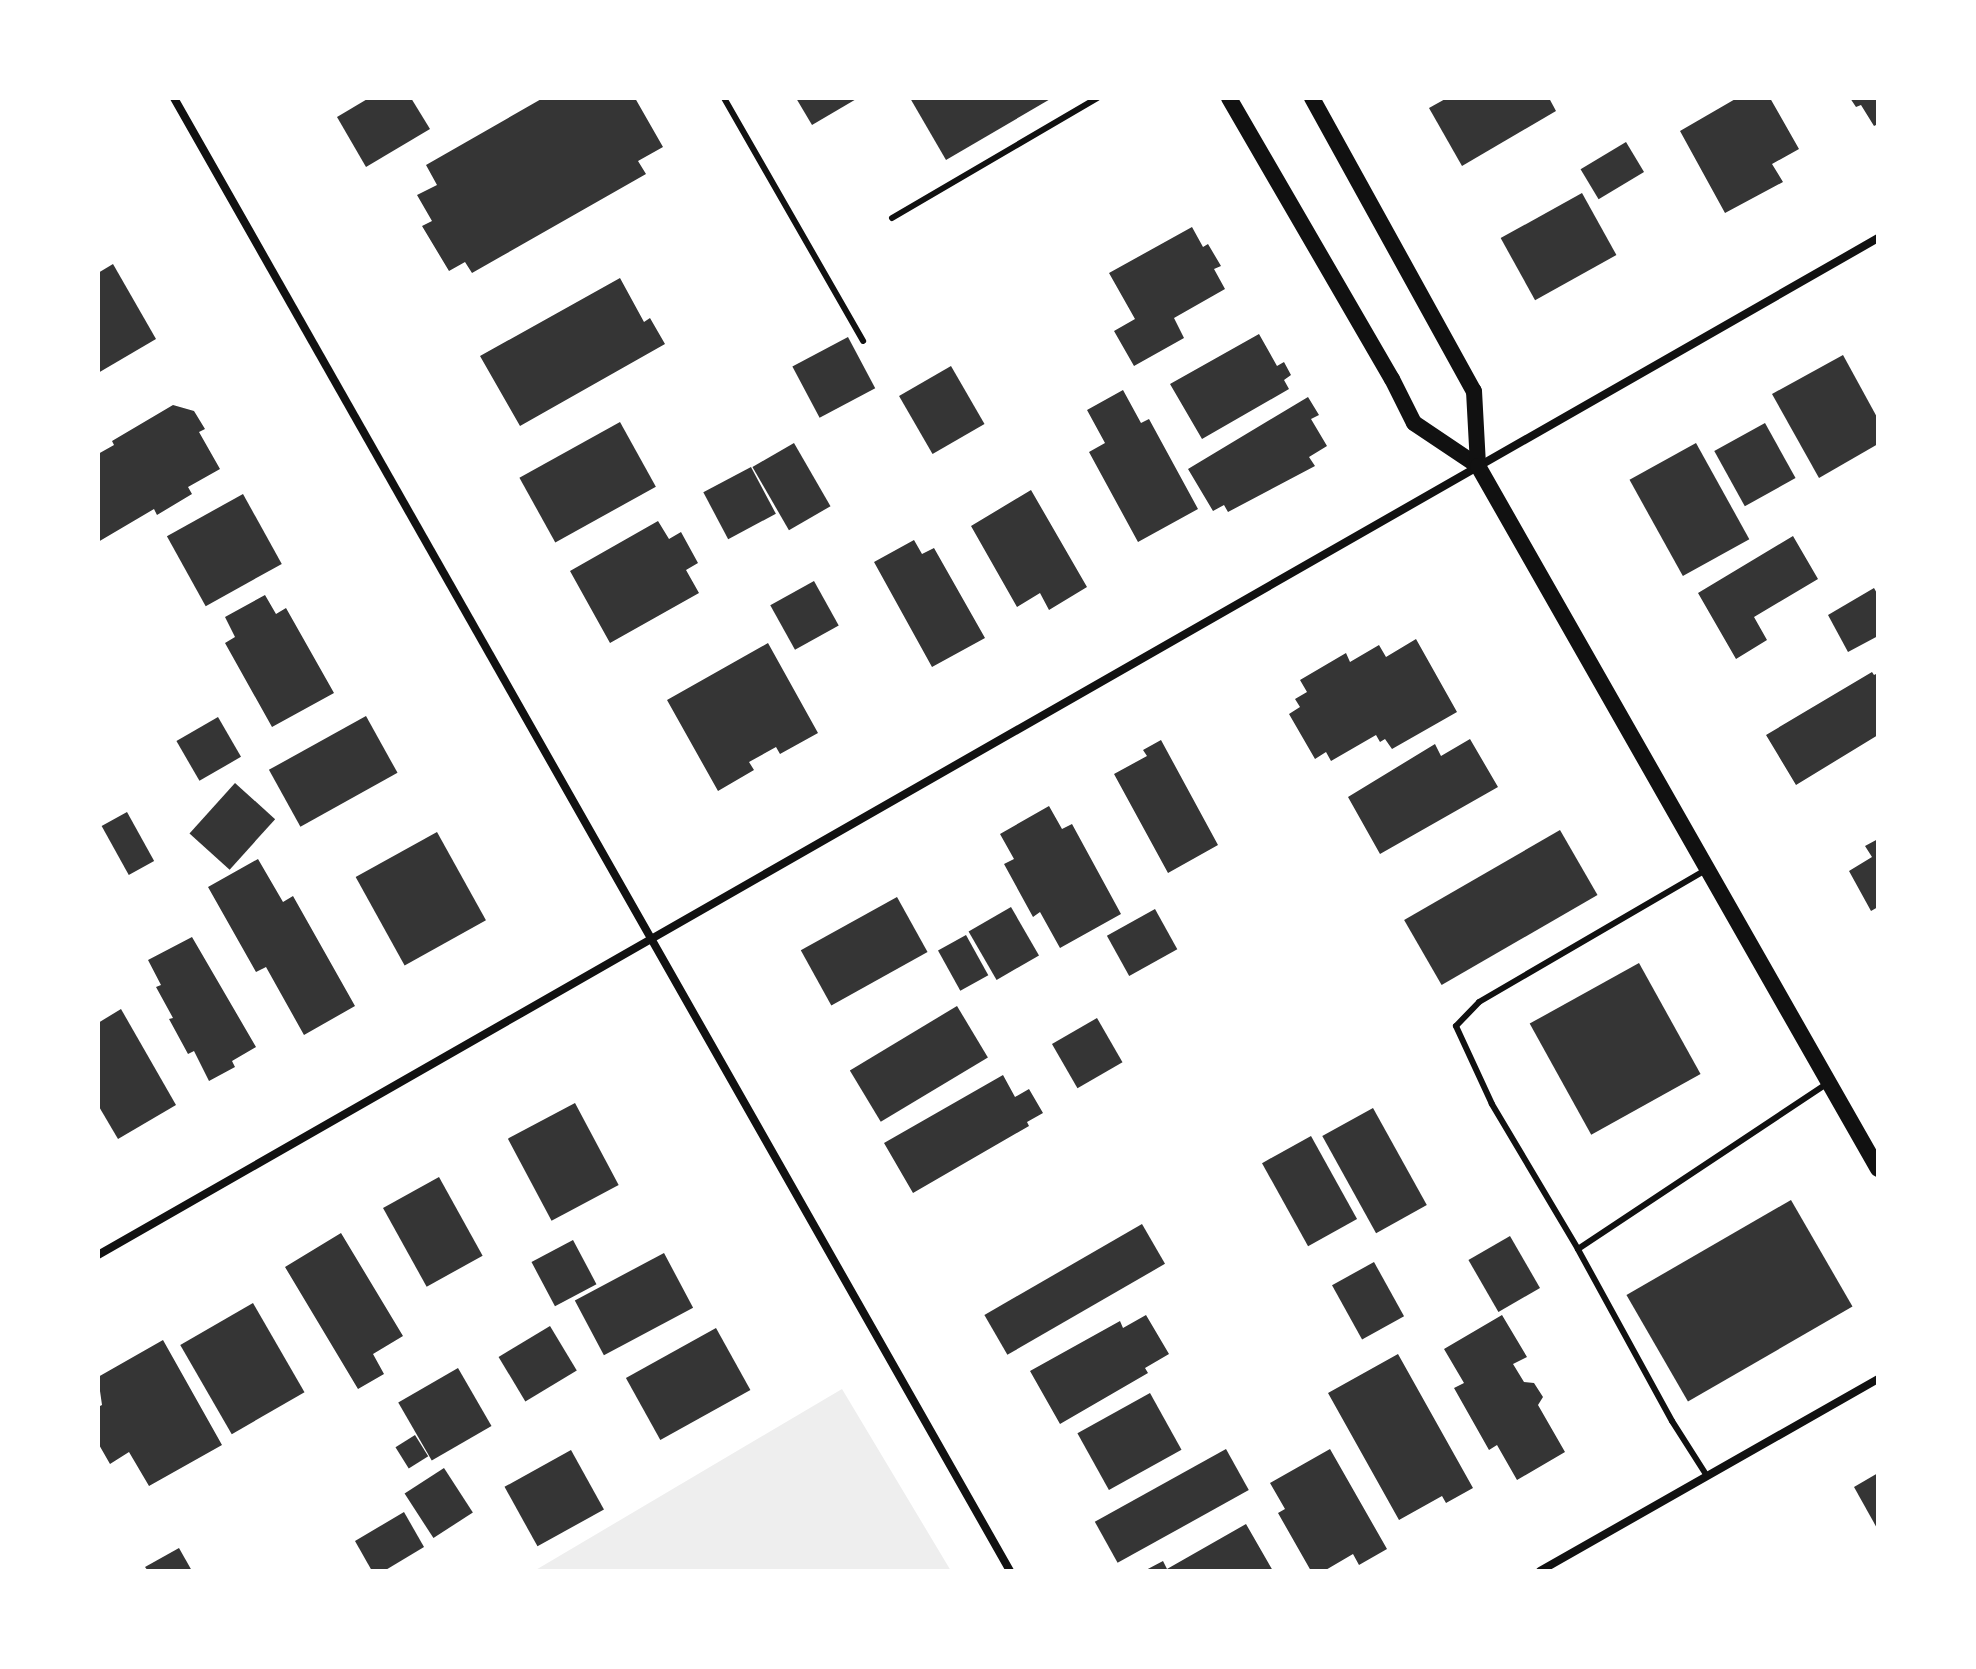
<!DOCTYPE html>
<html>
<head>
<meta charset="utf-8">
<style>
	body { margin:0 }
	#map { position:relative; width:1976px; height:1669px; overflow:hidden; background:#fff; font-family:"Fira Sans Condensed",sans-serif }
	div>[style] { position:absolute }
	[style*='--x'] { left:calc(var(--x)*1px); top:calc(var(--y)*1px); width:calc(var(--w)*1px); rotate:calc(var(--a)*1deg) }
	.green>* { inset:0; background:#eee }
	.building>* { inset:0; background:#353535; transform-origin:0 0 }
	.service>* { height:6px; margin:-3px; padding:0 3px; transform-origin:3px; border-radius:3px; background:#111 }
	.minor>* { height:8px; margin:-4px; padding:0 4px; transform-origin:4px; border-radius:4px; background:#111 }
	.secondary>* { height:16px; margin:-8px; padding:0 8px; transform-origin:8px; border-radius:8px; background:#111 }
	span { translate:-50% -50%; white-space:nowrap; text-align:center; line-height:1.15; -webkit-text-stroke:7px #fff; paint-order:stroke }
	.frame { position:absolute; inset:0; border:100px solid #fff; pointer-events:none }
</style>
</head>
<body>
<div id="map">
	<div class="green">
		<i style="clip-path:polygon(842px 1389px,951px 1571px,534px 1571px)"></i>
	</div>
	<div class="building">
		<i style="clip-path:polygon(369px 98px,411px 98px,430px 129px,366px 167px,337px 117px)"></i>
		<i style="clip-path:polygon(543px 98px,635px 98px,663px 147px,638px 161px,646px 174px,472px 273px,465px 262px,449px 271px,422px 226px,432px 221px,417px 195px,437px 185px,426px 165px)"></i>
		<i style="clip-path:polygon(796px 98px,858px 98px,812px 125px)"></i>
		<i style="clip-path:polygon(910px 98px,1052px 98px,946px 160px)"></i>
		<i style="clip-path:polygon(1447px 98px,1549px 98px,1556px 111px,1462px 166px,1429px 108px)"></i>
		<i style="clip-path:polygon(1737px 98px,1770px 98px,1799px 149px,1772px 164px,1783px 182px,1725px 213px,1680px 131px)"></i>
		<i style="clip-path:polygon(1850px 98px,1878px 98px,1878px 124px,1874px 126px,1861px 105px,1856px 107px)"></i>
		<i style="left:1626px;top:142px;width:35px;height:53px;rotate:59deg"></i>
		<i style="left:1582px;top:193px;width:71px;height:93px;rotate:61deg"></i>
		<i style="clip-path:polygon(1192px 227px,1203px 247px,1208px 244px,1221px 266px,1214px 269px,1225px 289px,1174px 318px,1184px 338px,1134px 366px,1114px 331px,1135px 319px,1109px 273px)"></i>
		<i style="clip-path:polygon(113px 264px,156px 339px,98px 373px,98px 273px)"></i>
		<i style="clip-path:polygon(620px 278px,644px 322px,650px 318px,665px 344px,520px 426px,480px 356px)"></i>
		<i style="clip-path:polygon(1259px 334px,1277px 366px,1284px 362px,1291px 375px,1284px 380px,1289px 389px,1202px 439px,1170px 384px)"></i>
		<i style="left:848px;top:337px;width:58px;height:63px;rotate:62deg"></i>
		<i style="clip-path:polygon(1843px 355px,1878px 419px,1878px 444px,1819px 478px,1772px 394px)"></i>
		<i style="left:951px;top:366px;width:67px;height:60px;rotate:60deg"></i>
		<i style="clip-path:polygon(1123px 390px,1141px 423px,1149px 419px,1198px 509px,1138px 542px,1089px 452px,1105px 443px,1087px 410px)"></i>
		<i style="clip-path:polygon(1308px 397px,1319px 415px,1311px 419px,1327px 446px,1309px 457px,1315px 466px,1228px 512px,1224px 505px,1213px 511px,1188px 469px)"></i>
		<i style="clip-path:polygon(173px 405px,194px 411px,205px 429px,199px 432px,220px 469px,188px 487px,192px 494px,157px 515px,154px 509px,98px 542px,98px 454px,114px 445px,112px 441px)"></i>
		<i style="left:620px;top:422px;width:74px;height:115px;rotate:61deg"></i>
		<i style="left:1765px;top:423px;width:63px;height:58px;rotate:61deg"></i>
		<i style="left:794px;top:443px;width:73px;height:48px;rotate:60deg"></i>
		<i style="left:1696px;top:443px;width:110px;height:76px;rotate:61deg"></i>
		<i style="left:751px;top:467px;width:53px;height:54px;rotate:62deg"></i>
		<i style="clip-path:polygon(1031px 490px,1087px 587px,1049px 610px,1040px 593px,1017px 607px,971px 526px)"></i>
		<i style="left:243px;top:494px;width:80px;height:87px;rotate:61deg"></i>
		<i style="clip-path:polygon(658px 521px,669px 539px,681px 532px,698px 563px,686px 570px,699px 593px,610px 643px,570px 571px)"></i>
		<i style="clip-path:polygon(1793px 536px,1818px 579px,1754px 617px,1767px 640px,1736px 659px,1698px 593px)"></i>
		<i style="clip-path:polygon(914px 540px,922px 554px,934px 548px,985px 638px,932px 667px,874px 562px)"></i>
		<i style="left:814px;top:581px;width:51px;height:50px;rotate:61deg"></i>
		<i style="clip-path:polygon(1874px 588px,1878px 595px,1878px 636px,1848px 652px,1828px 615px)"></i>
		<i style="clip-path:polygon(265px 595px,276px 614px,286px 608px,334px 693px,272px 727px,225px 643px,235px 637px,225px 617px)"></i>
		<i style="clip-path:polygon(1416px 639px,1457px 712px,1392px 749px,1385px 739px,1380px 742px,1376px 735px,1331px 761px,1326px 752px,1315px 759px,1289px 714px,1300px 707px,1295px 699px,1307px 692px,1300px 680px,1346px 653px,1350px 662px,1379px 645px,1386px 657px)"></i>
		<i style="clip-path:polygon(768px 643px,818px 733px,780px 754px,776px 747px,749px 762px,754px 770px,718px 791px,667px 700px)"></i>
		<i style="clip-path:polygon(1872px 672px,1874px 675px,1878px 673px,1878px 735px,1796px 785px,1766px 735px)"></i>
		<i style="left:366px;top:716px;width:65px;height:111px;rotate:61deg"></i>
		<i style="left:218px;top:717px;width:46px;height:48px;rotate:60deg"></i>
		<i style="clip-path:polygon(1470px 739px,1498px 787px,1380px 854px,1348px 797px,1435px 744px,1441px 756px)"></i>
		<i style="clip-path:polygon(1161px 740px,1218px 845px,1168px 873px,1114px 774px,1147px 756px,1143px 750px)"></i>
		<i style="left:235px;top:783px;width:54px;height:68px;rotate:42deg"></i>
		<i style="clip-path:polygon(1049px 806px,1062px 829px,1072px 824px,1121px 914px,1060px 948px,1040px 912px,1033px 917px,1004px 864px,1014px 859px,1000px 834px)"></i>
		<i style="left:127px;top:812px;width:56px;height:29px;rotate:61deg"></i>
		<i style="left:1560px;top:830px;width:75px;height:180px;rotate:60deg"></i>
		<i style="left:437px;top:832px;width:101px;height:93px;rotate:61deg"></i>
		<i style="clip-path:polygon(1878px 839px,1878px 907px,1871px 911px,1849px 871px,1872px 857px,1865px 846px)"></i>
		<i style="clip-path:polygon(258px 859px,283px 902px,293px 896px,355px 1006px,304px 1035px,266px 967px,256px 972px,208px 887px)"></i>
		<i style="left:897px;top:897px;width:63px;height:110px;rotate:61deg"></i>
		<i style="left:1011px;top:907px;width:56px;height:49px;rotate:60deg"></i>
		<i style="left:1155px;top:909px;width:46px;height:55px;rotate:61deg"></i>
		<i style="left:966px;top:935px;width:46px;height:32px;rotate:61deg"></i>
		<i style="clip-path:polygon(192px 937px,256px 1047px,232px 1061px,235px 1067px,209px 1081px,194px 1051px,188px 1054px,169px 1019px,173px 1018px,156px 987px,161px 985px,148px 960px)"></i>
		<i style="left:1639px;top:963px;width:127px;height:125px;rotate:61deg"></i>
		<i style="left:957px;top:1006px;width:60px;height:125px;rotate:59deg"></i>
		<i style="clip-path:polygon(121px 1009px,176px 1105px,118px 1139px,98px 1105px,98px 1023px)"></i>
		<i style="left:1097px;top:1018px;width:51px;height:52px;rotate:60deg"></i>
		<i style="clip-path:polygon(1003px 1075px,1015px 1097px,1029px 1089px,1043px 1113px,1027px 1122px,1029px 1126px,913px 1193px,884px 1143px)"></i>
		<i style="left:575px;top:1103px;width:93px;height:76px;rotate:62deg"></i>
		<i style="left:1373px;top:1108px;width:111px;height:58px;rotate:61deg"></i>
		<i style="left:1311px;top:1136px;width:95px;height:56px;rotate:61deg"></i>
		<i style="left:439px;top:1177px;width:90px;height:64px;rotate:61deg"></i>
		<i style="left:1791px;top:1200px;width:123px;height:190px;rotate:60deg"></i>
		<i style="left:1142px;top:1224px;width:46px;height:182px;rotate:60deg"></i>
		<i style="clip-path:polygon(341px 1233px,403px 1336px,373px 1354px,384px 1374px,358px 1389px,285px 1267px)"></i>
		<i style="left:1510px;top:1236px;width:60px;height:48px;rotate:60deg"></i>
		<i style="left:573px;top:1240px;width:50px;height:47px;rotate:62deg"></i>
		<i style="left:664px;top:1253px;width:62px;height:101px;rotate:62deg"></i>
		<i style="left:1374px;top:1262px;width:62px;height:48px;rotate:61deg"></i>
		<i style="left:253px;top:1303px;width:103px;height:84px;rotate:60deg"></i>
		<i style="clip-path:polygon(1146px 1315px,1169px 1354px,1145px 1368px,1148px 1373px,1060px 1424px,1030px 1371px,1120px 1321px,1123px 1328px)"></i>
		<i style="clip-path:polygon(1502px 1315px,1527px 1357px,1513px 1364px,1524px 1382px,1534px 1383px,1543px 1397px,1538px 1405px,1565px 1452px,1517px 1480px,1497px 1445px,1489px 1450px,1454px 1388px,1464px 1383px,1444px 1349px)"></i>
		<i style="left:550px;top:1326px;width:52px;height:60px;rotate:59deg"></i>
		<i style="left:716px;top:1328px;width:71px;height:103px;rotate:61deg"></i>
		<i style="clip-path:polygon(163px 1340px,222px 1445px,149px 1486px,129px 1452px,110px 1464px,98px 1443px,98px 1407px,102px 1405px,98px 1377px)"></i>
		<i style="clip-path:polygon(1398px 1354px,1473px 1488px,1446px 1503px,1442px 1496px,1399px 1520px,1328px 1393px)"></i>
		<i style="left:458px;top:1368px;width:67px;height:69px;rotate:60deg"></i>
		<i style="left:1150px;top:1393px;width:65px;height:83px;rotate:61deg"></i>
		<i style="left:415px;top:1435px;width:25px;height:23px;rotate:58deg"></i>
		<i style="left:1226px;top:1449px;width:47px;height:150px;rotate:61deg"></i>
		<i style="clip-path:polygon(1330px 1449px,1387px 1549px,1359px 1565px,1353px 1554px,1324px 1571px,1311px 1571px,1278px 1513px,1285px 1509px,1270px 1483px)"></i>
		<i style="left:571px;top:1450px;width:68px;height:76px;rotate:61deg"></i>
		<i style="left:444px;top:1468px;width:53px;height:47px;rotate:57deg"></i>
		<i style="clip-path:polygon(1878px 1473px,1878px 1530px,1854px 1487px)"></i>
		<i style="clip-path:polygon(404px 1512px,424px 1547px,384px 1571px,372px 1571px,355px 1541px)"></i>
		<i style="clip-path:polygon(1246px 1524px,1273px 1571px,1144px 1571px,1163px 1561px,1167px 1569px)"></i>
		<i style="clip-path:polygon(179px 1548px,192px 1571px,148px 1571px,145px 1567px)"></i>
	</div>
	<div class="service">
		<i style="--x:724;--y:98;--w:280;--a:60.2"></i>
		<i style="--x:892;--y:218;--w:238;--a:-30.3"></i>
		<i style="--x:1578;--y:1249;--w:169;--a:-120.7"></i>
		<i style="--x:1492;--y:1104;--w:86;--a:-114.8"></i>
		<i style="--x:1456;--y:1026;--w:33;--a:-46"></i>
		<i style="--x:1479;--y:1002;--w:260;--a:-30.2"></i>
		<i style="--x:1707;--y:1476;--w:65;--a:-122.5"></i>
		<i style="--x:1672;--y:1421;--w:196;--a:-118.7"></i>
		<i style="--x:1578;--y:1249;--w:300;--a:-33.6"></i>
	</div>
	<div class="minor">
		<i style="--x:174;--y:98;--w:1694;--a:60.42"></i>
		<i style="--x:98;--y:1255;--w:2050;--a:-29.74"></i>
		<i style="--x:1540;--y:1571;--w:389;--a:-29.6"></i>
	</div>
	<div class="secondary">
		<i style="--x:1229;--y:98;--w:325;--a:59.9"></i>
		<i style="--x:1392;--y:379;--w:49;--a:63.4"></i>
		<i style="--x:1414;--y:423;--w:77;--a:33.9"></i>
		<i style="--x:1312;--y:98;--w:335;--a:61.1"></i>
		<i style="--x:1474;--y:391;--w:75;--a:86.9"></i>
		<i style="--x:1478;--y:466;--w:809;--a:60.36"></i>
	</div>
	<div class="frame"></div>
</div>
</body>
</html>
